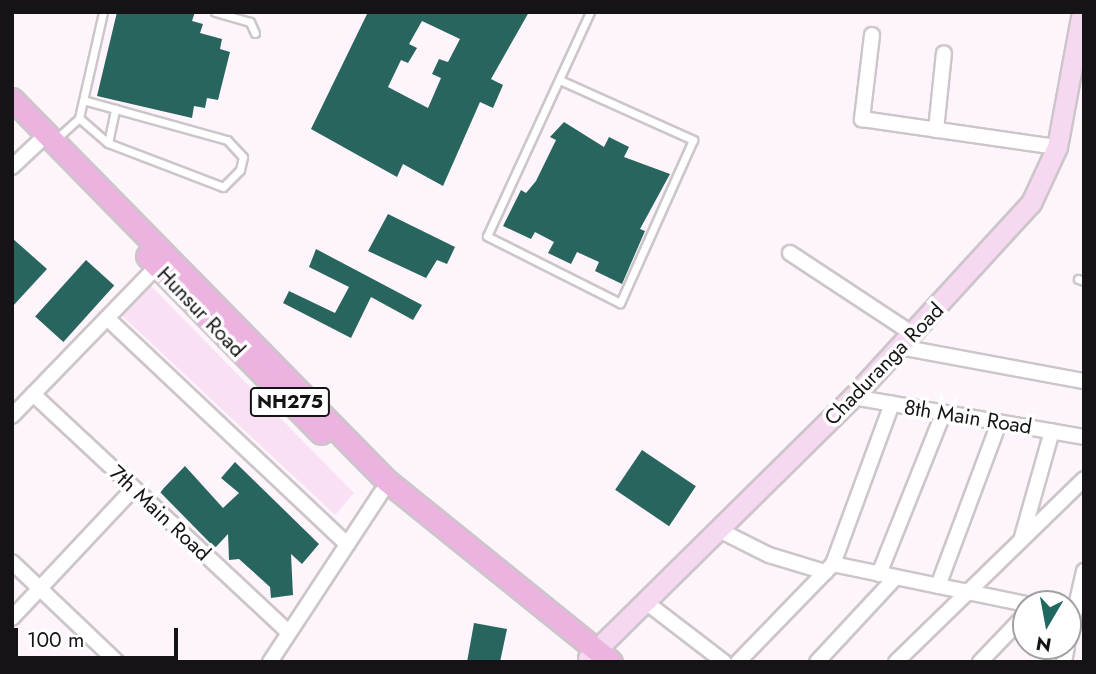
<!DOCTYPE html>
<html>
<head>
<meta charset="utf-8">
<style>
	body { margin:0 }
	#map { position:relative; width:1096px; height:674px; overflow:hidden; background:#fdf5fb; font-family:Jost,sans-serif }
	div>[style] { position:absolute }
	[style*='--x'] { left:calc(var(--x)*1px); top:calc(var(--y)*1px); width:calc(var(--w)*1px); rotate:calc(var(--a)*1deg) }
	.green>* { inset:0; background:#f9e1f3 }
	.building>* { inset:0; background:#29655f; transform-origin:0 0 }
	.roads { filter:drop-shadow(2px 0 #ccc5ca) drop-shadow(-2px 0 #ccc5ca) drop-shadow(0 2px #ccc5ca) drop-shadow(0 -2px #ccc5ca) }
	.lane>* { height:7px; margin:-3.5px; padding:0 3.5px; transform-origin:3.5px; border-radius:3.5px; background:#fff }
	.street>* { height:14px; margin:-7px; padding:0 7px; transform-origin:7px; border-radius:7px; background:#fff }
	.secondary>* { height:19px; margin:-9.5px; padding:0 9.5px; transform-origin:9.5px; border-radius:9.5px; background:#f6d9f0 }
	.primary>* { height:21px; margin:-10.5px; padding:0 10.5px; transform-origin:10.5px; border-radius:10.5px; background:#ecb2e0 }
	span { translate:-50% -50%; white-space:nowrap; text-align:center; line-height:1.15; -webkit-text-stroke:7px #fff; paint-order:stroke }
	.shield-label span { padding:2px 5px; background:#fff; border:2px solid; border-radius:5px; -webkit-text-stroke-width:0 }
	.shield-label { font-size:19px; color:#151315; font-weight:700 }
	.street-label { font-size:21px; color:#151315 }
	.frame { position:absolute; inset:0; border:14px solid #151315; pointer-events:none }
	.north { position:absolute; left:1012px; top:590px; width:70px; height:70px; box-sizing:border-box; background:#fff; border:2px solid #a1a1a1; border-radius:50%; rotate:190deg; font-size:19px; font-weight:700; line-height:28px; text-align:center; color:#151315 }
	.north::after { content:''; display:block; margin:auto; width:24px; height:32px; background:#1e6861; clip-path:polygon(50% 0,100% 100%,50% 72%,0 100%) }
	.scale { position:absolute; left:14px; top:628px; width:164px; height:32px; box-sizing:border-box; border:4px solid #151315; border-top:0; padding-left:9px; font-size:21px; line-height:24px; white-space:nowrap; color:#151315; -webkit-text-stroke:5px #fff; paint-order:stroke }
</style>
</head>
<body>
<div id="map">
	<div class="green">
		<i style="clip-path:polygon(151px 286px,354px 493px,335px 515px,121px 315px)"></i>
	</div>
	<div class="building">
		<i style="clip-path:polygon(117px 12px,195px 12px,192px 21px,203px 24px,200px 33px,222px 39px,220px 49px,230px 52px,218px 100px,207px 98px,205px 108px,194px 106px,192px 118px,97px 96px)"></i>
		<i style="clip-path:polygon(evenodd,368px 12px,529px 12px,491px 79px,503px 85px,493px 108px,480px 102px,443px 186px,403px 164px,397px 177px,311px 129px,368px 12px,422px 21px,460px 39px,448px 62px,439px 59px,432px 74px,441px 78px,428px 108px,388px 87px,401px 60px,408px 63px,417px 48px,409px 44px,422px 21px)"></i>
		<i style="clip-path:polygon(564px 122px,604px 147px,609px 137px,629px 147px,624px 157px,670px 174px,640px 229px,645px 231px,622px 284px,595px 271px,599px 262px,577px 252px,571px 264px,548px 253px,554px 242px,535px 232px,531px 239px,503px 226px,521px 190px,526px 193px,536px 181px,556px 140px,550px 137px)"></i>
		<i style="clip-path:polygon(388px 214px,455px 247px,447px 264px,437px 260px,426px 278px,368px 251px)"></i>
		<i style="clip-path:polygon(12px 238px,47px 269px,12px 307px)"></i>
		<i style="clip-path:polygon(316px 249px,422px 305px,413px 320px,371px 297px,351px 338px,283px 303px,289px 291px,335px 313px,349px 287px,309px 267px)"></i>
		<i style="left:86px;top:260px;width:38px;height:76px;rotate:42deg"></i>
		<i style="left:642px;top:450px;width:65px;height:48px;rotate:34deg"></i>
		<i style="clip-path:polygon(235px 462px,319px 544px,302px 564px,291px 554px,293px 595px,271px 598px,270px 587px,239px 559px,229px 560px,228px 534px,215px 548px,160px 492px,185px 466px,223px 508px,239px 493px,221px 478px)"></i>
		<i style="clip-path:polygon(474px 623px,507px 629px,500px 662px,467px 662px)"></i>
	</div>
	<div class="roads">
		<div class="lane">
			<i style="--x:215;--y:12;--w:36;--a:16"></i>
			<i style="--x:250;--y:22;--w:12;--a:66"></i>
			<i style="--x:562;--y:81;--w:144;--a:24.2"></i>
			<i style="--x:693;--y:140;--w:179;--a:114.1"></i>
			<i style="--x:620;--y:303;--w:149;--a:-153.3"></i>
			<i style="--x:487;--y:236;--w:247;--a:-65.3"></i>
			<i style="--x:79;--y:118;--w:38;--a:41"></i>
			<i style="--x:108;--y:143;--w:123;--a:20.9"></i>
			<i style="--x:223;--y:187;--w:24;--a:-45"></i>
			<i style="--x:240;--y:170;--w:13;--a:-77"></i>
			<i style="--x:243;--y:157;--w:23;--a:-133"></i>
			<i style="--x:227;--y:140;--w:149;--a:-164.5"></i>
			<i style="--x:56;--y:139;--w:31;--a:-42"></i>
			<i style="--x:79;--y:118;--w:109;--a:-77.2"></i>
			<i style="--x:108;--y:143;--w:35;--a:-78"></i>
			<i style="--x:1078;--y:279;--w:6;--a:18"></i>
		</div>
		<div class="street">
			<i style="--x:872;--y:35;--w:85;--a:96.8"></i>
			<i style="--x:862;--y:119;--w:197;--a:8.2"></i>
			<i style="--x:936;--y:130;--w:77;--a:-84.1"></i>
			<i style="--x:12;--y:167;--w:48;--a:-43.3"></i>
			<i style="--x:790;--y:253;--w:147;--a:33.4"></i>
			<i style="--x:107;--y:318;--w:330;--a:43.3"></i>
			<i style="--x:900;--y:347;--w:187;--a:10.5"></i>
			<i style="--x:33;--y:394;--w:349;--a:43"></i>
			<i style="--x:853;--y:397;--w:234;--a:9.8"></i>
			<i style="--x:12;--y:416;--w:216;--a:-45.9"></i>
			<i style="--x:721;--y:531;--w:54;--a:26.6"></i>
			<i style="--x:769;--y:555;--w:59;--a:16.9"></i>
			<i style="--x:1022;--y:537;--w:110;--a:-74.2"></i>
			<i style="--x:12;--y:562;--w:145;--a:43.6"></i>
			<i style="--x:833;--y:564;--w:198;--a:11.7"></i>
			<i style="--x:879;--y:574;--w:172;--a:-68.2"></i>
			<i style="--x:938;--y:586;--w:174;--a:-69.5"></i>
			<i style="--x:647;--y:603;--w:97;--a:37.5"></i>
			<i style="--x:12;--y:618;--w:177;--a:-46.8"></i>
			<i style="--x:1068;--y:641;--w:72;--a:-77.1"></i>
			<i style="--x:270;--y:662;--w:202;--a:-56.7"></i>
			<i style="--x:738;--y:662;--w:136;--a:-45.9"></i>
			<i style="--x:833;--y:564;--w:171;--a:-69.8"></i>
			<i style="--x:817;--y:662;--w:116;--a:-47.1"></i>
			<i style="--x:896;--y:662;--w:262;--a:-44.2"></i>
			<i style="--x:980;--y:662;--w:66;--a:-46.2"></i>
			<i style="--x:1064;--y:662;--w:16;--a:-79"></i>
		</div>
		<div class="secondary">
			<i style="--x:588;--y:658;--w:372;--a:-44.6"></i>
			<i style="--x:853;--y:397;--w:263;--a:-47.5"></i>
			<i style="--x:1031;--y:203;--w:62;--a:-65.1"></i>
			<i style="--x:1057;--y:147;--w:137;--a:-79.5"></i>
		</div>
		<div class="primary">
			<i style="--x:12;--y:99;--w:535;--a:45.53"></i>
			<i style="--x:387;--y:481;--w:288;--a:38.9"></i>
			<i style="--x:147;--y:256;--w:248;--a:45.5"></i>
		</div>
	</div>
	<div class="shield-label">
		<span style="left:290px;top:402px">NH275</span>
	</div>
	<div class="street-label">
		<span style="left:201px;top:312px;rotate:46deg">Hunsur Road</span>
		<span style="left:884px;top:364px;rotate:-46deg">Chaduranga Road</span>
		<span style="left:968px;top:417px;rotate:9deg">8th Main Road</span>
		<span style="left:160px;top:513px;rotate:43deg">7th Main Road</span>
	</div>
	<div class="frame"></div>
	<div class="north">N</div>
	<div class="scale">100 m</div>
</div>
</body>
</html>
